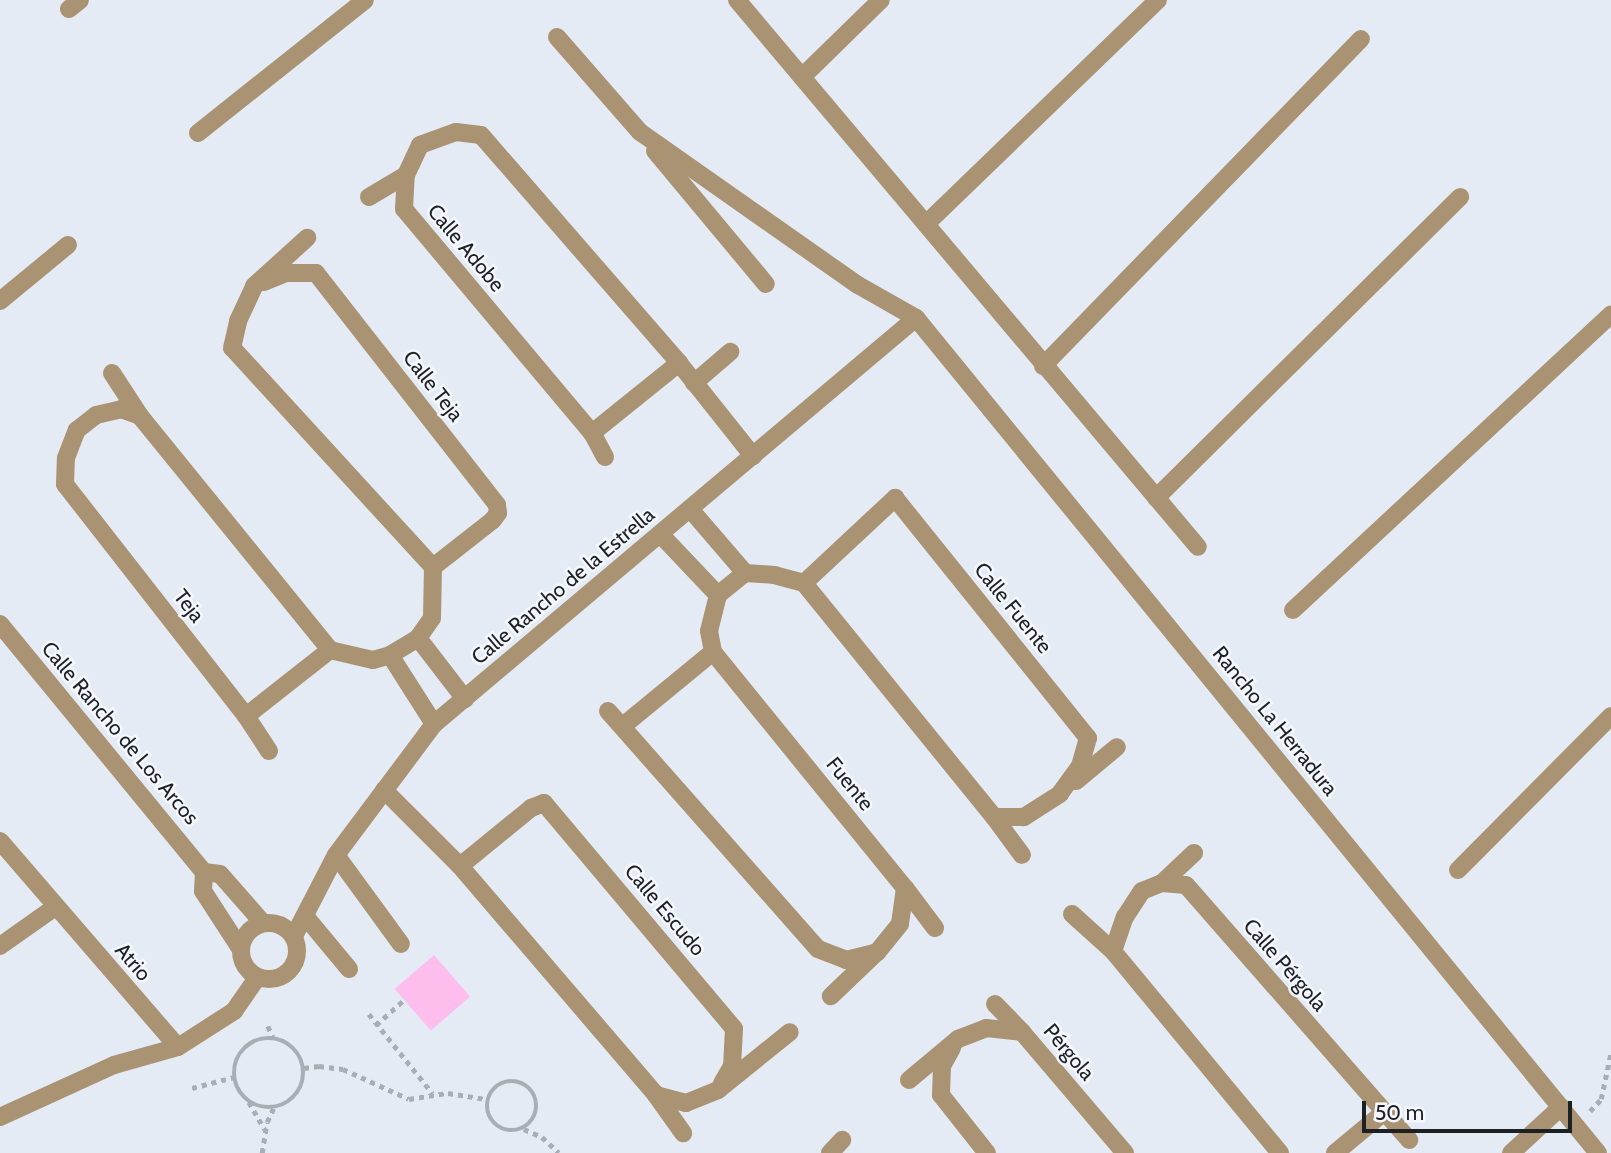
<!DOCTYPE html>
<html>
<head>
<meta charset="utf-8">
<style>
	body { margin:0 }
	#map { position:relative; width:1611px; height:1153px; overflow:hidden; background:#e4ebf5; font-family:Cabin,sans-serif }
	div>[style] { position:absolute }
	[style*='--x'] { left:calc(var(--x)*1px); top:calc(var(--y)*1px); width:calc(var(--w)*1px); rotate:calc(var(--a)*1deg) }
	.building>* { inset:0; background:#febeed; transform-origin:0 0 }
	.path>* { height:4.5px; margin-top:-2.25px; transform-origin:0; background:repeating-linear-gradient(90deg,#a8aeb6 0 5px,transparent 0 10px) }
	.path>.ring { margin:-2.25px; padding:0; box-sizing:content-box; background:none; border:4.5px solid #a8aeb6; border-radius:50% }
	.minor>* { height:18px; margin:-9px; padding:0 9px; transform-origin:9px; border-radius:9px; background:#aa9372 }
	.minor>.ring { margin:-9px; padding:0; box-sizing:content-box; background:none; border:18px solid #aa9372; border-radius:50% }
	span { translate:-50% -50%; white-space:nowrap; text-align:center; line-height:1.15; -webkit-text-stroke:5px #f4f8fe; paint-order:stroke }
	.street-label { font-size:21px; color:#1e2124 }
	.scale { position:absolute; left:1362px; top:1101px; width:210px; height:32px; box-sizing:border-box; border:4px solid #1e2124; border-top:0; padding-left:9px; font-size:21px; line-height:24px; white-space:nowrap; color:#1e2124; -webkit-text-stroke:5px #f4f8fe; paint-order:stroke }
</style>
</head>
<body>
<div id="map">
	<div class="building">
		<i style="left:434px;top:955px;width:55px;height:52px;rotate:49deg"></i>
	</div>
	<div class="path">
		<i style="--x:369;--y:1014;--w:102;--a:51.3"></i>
		<i style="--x:376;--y:1025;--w:38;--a:-42"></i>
		<i style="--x:268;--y:1026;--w:12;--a:66"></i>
		<i class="ring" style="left:234px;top:1038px;width:65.5px;height:65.5px"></i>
		<i style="--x:304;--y:1068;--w:15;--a:-8"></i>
		<i style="--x:319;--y:1066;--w:24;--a:7"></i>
		<i style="--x:343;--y:1069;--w:72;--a:24.4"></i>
		<i style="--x:409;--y:1099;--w:39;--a:-9"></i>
		<i style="--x:448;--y:1093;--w:39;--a:9"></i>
		<i class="ring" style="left:487px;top:1081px;width:45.5px;height:45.5px"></i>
		<i style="--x:192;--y:1088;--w:43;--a:-14.7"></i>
		<i style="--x:249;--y:1102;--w:32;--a:60"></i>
		<i style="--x:1590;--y:1111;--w:16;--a:-47"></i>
		<i style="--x:1601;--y:1099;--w:48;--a:-78"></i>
		<i style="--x:524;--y:1129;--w:20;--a:24"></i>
		<i style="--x:542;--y:1137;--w:23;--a:43"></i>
		<i style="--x:262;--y:1153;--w:31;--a:-81"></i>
		<i style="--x:267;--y:1122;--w:17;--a:-65"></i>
	</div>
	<div class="minor">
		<i style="--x:737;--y:0;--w:715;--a:49.88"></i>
		<i style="--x:69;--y:9;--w:14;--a:-39"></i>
		<i style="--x:557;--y:37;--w:126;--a:48.9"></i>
		<i style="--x:640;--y:132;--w:266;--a:35.1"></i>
		<i style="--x:858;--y:285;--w:67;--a:29.6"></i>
		<i style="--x:916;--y:318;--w:1078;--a:50.76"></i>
		<i style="--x:802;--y:77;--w:110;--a:-44.3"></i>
		<i style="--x:198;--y:133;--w:213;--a:-38.5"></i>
		<i style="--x:655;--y:151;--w:173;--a:50.2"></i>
		<i style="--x:369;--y:197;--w:43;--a:-30.7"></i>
		<i style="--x:927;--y:223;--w:321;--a:-44"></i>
		<i style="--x:264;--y:282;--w:24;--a:-22"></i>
		<i style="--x:286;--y:273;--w:30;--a:0"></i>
		<i style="--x:316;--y:273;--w:294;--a:52"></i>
		<i style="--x:497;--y:505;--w:8;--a:83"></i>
		<i style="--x:498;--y:513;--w:9;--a:126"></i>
		<i style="--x:493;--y:520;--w:76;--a:141.9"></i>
		<i style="--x:0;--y:301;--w:88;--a:-39.5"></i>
		<i style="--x:1043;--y:366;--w:456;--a:-45.8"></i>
		<i style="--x:112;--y:373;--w:51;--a:56.9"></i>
		<i style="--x:694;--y:383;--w:48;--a:-40.7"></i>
		<i style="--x:592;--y:433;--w:112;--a:-38.8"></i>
		<i style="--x:605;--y:457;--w:27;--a:-118"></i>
		<i style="--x:592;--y:433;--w:292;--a:-130"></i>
		<i style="--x:404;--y:209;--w:34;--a:-87"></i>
		<i style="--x:406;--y:175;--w:33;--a:-65"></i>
		<i style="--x:420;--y:145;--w:38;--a:-20"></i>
		<i style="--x:456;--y:132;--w:25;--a:7"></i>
		<i style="--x:481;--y:135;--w:302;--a:49"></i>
		<i style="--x:679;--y:363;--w:119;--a:51.5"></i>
		<i style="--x:1156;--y:498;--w:428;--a:-44.7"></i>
		<i style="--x:690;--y:509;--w:84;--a:49.3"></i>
		<i style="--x:661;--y:535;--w:83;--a:46.5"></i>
		<i style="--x:804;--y:583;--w:125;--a:-43"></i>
		<i style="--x:895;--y:498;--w:308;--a:51.2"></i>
		<i style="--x:1088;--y:738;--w:29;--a:106"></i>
		<i style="--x:1080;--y:766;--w:34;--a:126"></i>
		<i style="--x:1060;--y:794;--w:43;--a:147.4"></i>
		<i style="--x:1024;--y:817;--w:30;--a:180"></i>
		<i style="--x:994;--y:817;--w:301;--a:-129.1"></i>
		<i style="--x:804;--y:583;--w:30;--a:-165"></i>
		<i style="--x:775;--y:575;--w:30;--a:-176"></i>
		<i style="--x:745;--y:573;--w:35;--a:141"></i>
		<i style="--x:718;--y:595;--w:37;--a:104"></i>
		<i style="--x:709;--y:631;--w:21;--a:79"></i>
		<i style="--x:713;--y:652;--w:304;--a:50.9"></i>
		<i style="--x:905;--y:888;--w:36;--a:98"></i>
		<i style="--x:900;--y:924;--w:36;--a:129"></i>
		<i style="--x:877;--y:952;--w:64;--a:136.3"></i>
		<i style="--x:1293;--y:610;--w:434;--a:-42.9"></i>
		<i style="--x:0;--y:624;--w:321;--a:50.6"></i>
		<i style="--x:204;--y:872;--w:16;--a:7"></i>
		<i style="--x:220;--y:874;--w:65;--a:48.7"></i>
		<i style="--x:418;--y:638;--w:77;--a:52.4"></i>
		<i style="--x:390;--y:655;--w:82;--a:57.5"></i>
		<i style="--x:608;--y:711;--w:317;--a:48.6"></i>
		<i style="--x:818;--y:949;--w:30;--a:21"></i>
		<i style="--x:846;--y:960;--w:32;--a:-14"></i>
		<i style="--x:246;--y:716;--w:107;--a:-38.2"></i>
		<i style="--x:624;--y:725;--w:115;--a:-39.4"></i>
		<i style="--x:269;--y:751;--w:42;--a:-123.3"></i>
		<i style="--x:246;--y:716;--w:294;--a:-128"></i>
		<i style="--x:65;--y:484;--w:26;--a:-88"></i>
		<i style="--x:66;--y:458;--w:30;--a:-69"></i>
		<i style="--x:77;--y:430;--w:24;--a:-38"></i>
		<i style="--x:96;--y:415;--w:26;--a:-13"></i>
		<i style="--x:121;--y:409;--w:20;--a:20"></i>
		<i style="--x:140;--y:416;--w:301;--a:50.9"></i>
		<i style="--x:330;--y:650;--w:44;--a:13.1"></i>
		<i style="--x:373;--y:660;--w:18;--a:-16"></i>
		<i style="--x:390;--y:655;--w:33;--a:-31"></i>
		<i style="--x:418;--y:638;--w:24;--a:-55"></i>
		<i style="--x:432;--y:618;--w:51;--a:-88.9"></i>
		<i style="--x:433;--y:567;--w:297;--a:-132.5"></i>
		<i style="--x:232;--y:348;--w:28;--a:-77"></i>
		<i style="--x:238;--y:321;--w:38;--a:-65"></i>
		<i style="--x:254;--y:286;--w:72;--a:-42.2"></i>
		<i style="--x:1076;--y:781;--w:53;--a:-39.7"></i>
		<i style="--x:384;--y:790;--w:107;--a:45"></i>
		<i style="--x:460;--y:866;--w:301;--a:49.4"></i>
		<i style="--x:656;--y:1095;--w:31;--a:15"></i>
		<i style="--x:686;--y:1103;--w:35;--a:-22"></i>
		<i style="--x:718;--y:1090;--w:92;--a:-38.9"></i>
		<i style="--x:994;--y:817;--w:47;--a:53.6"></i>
		<i style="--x:0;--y:841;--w:272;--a:49.2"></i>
		<i style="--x:336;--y:855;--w:110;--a:53.9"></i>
		<i style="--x:460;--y:866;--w:92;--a:-39.2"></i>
		<i style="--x:531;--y:808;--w:14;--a:-21"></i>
		<i style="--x:544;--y:803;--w:295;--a:49.9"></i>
		<i style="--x:734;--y:1029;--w:37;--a:93"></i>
		<i style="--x:732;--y:1066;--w:20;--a:120"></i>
		<i style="--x:1458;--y:870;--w:217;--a:-45.2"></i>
		<i style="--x:204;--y:872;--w:19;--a:93"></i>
		<i style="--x:203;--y:891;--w:68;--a:57"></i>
		<i style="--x:1162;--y:883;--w:44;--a:-43.2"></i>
		<i style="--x:905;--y:888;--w:50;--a:53.1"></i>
		<i style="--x:1072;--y:914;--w:55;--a:42.1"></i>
		<i style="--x:305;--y:916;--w:69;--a:50.3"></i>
		<i class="ring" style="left:241px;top:923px;width:38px;height:38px"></i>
		<i style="--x:294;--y:936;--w:91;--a:-62.6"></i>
		<i style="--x:336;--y:855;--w:164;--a:-53.2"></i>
		<i style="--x:434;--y:724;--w:630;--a:-40.11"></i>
		<i style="--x:0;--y:946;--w:67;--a:-35.3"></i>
		<i style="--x:995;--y:1004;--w:39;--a:46"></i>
		<i style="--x:952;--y:1048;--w:21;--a:119"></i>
		<i style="--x:942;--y:1066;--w:29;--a:92"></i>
		<i style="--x:941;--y:1095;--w:74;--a:51.6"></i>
		<i style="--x:909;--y:1080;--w:64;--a:-39.9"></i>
		<i style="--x:958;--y:1039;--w:30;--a:-21"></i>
		<i style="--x:986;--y:1028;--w:36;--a:6"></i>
		<i style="--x:1022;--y:1032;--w:159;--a:49.6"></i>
		<i style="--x:656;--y:1095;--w:47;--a:54.6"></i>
		<i style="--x:0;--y:1117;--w:125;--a:-24.5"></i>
		<i style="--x:114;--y:1065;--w:66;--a:-15.7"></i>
		<i style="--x:178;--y:1047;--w:67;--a:-32.7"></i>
		<i style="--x:234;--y:1011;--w:40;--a:-55.1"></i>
		<i style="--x:830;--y:1153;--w:18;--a:-47"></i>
		<i style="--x:1280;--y:1153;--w:262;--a:-129.6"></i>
		<i style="--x:1113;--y:951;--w:36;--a:-71"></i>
		<i style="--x:1125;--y:917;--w:31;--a:-57"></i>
		<i style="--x:1142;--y:891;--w:22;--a:-22"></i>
		<i style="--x:1162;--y:883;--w:24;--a:5"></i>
		<i style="--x:1186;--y:885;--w:339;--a:48.8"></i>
		<i style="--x:1335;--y:1153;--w:62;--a:-39.8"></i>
		<i style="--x:1511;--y:1153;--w:68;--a:-42.6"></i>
	</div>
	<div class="street-label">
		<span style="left:466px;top:248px;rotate:50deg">Calle Adobe</span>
		<span style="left:433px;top:386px;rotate:52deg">Calle Teja</span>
		<span style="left:563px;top:586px;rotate:-40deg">Calle Rancho de la Estrella</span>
		<span style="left:189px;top:606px;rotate:52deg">Teja</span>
		<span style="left:1013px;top:608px;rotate:51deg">Calle Fuente</span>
		<span style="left:1275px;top:721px;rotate:51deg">Rancho La Herradura</span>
		<span style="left:120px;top:733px;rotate:50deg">Calle Rancho de Los Arcos</span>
		<span style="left:850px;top:784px;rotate:51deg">Fuente</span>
		<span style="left:665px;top:910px;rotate:50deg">Calle Escudo</span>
		<span style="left:133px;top:962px;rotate:49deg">Atrio</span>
		<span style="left:1285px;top:965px;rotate:49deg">Calle Pérgola</span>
		<span style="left:1069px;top:1052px;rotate:50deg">Pérgola</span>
	</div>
	<div class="scale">50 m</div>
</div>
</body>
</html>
